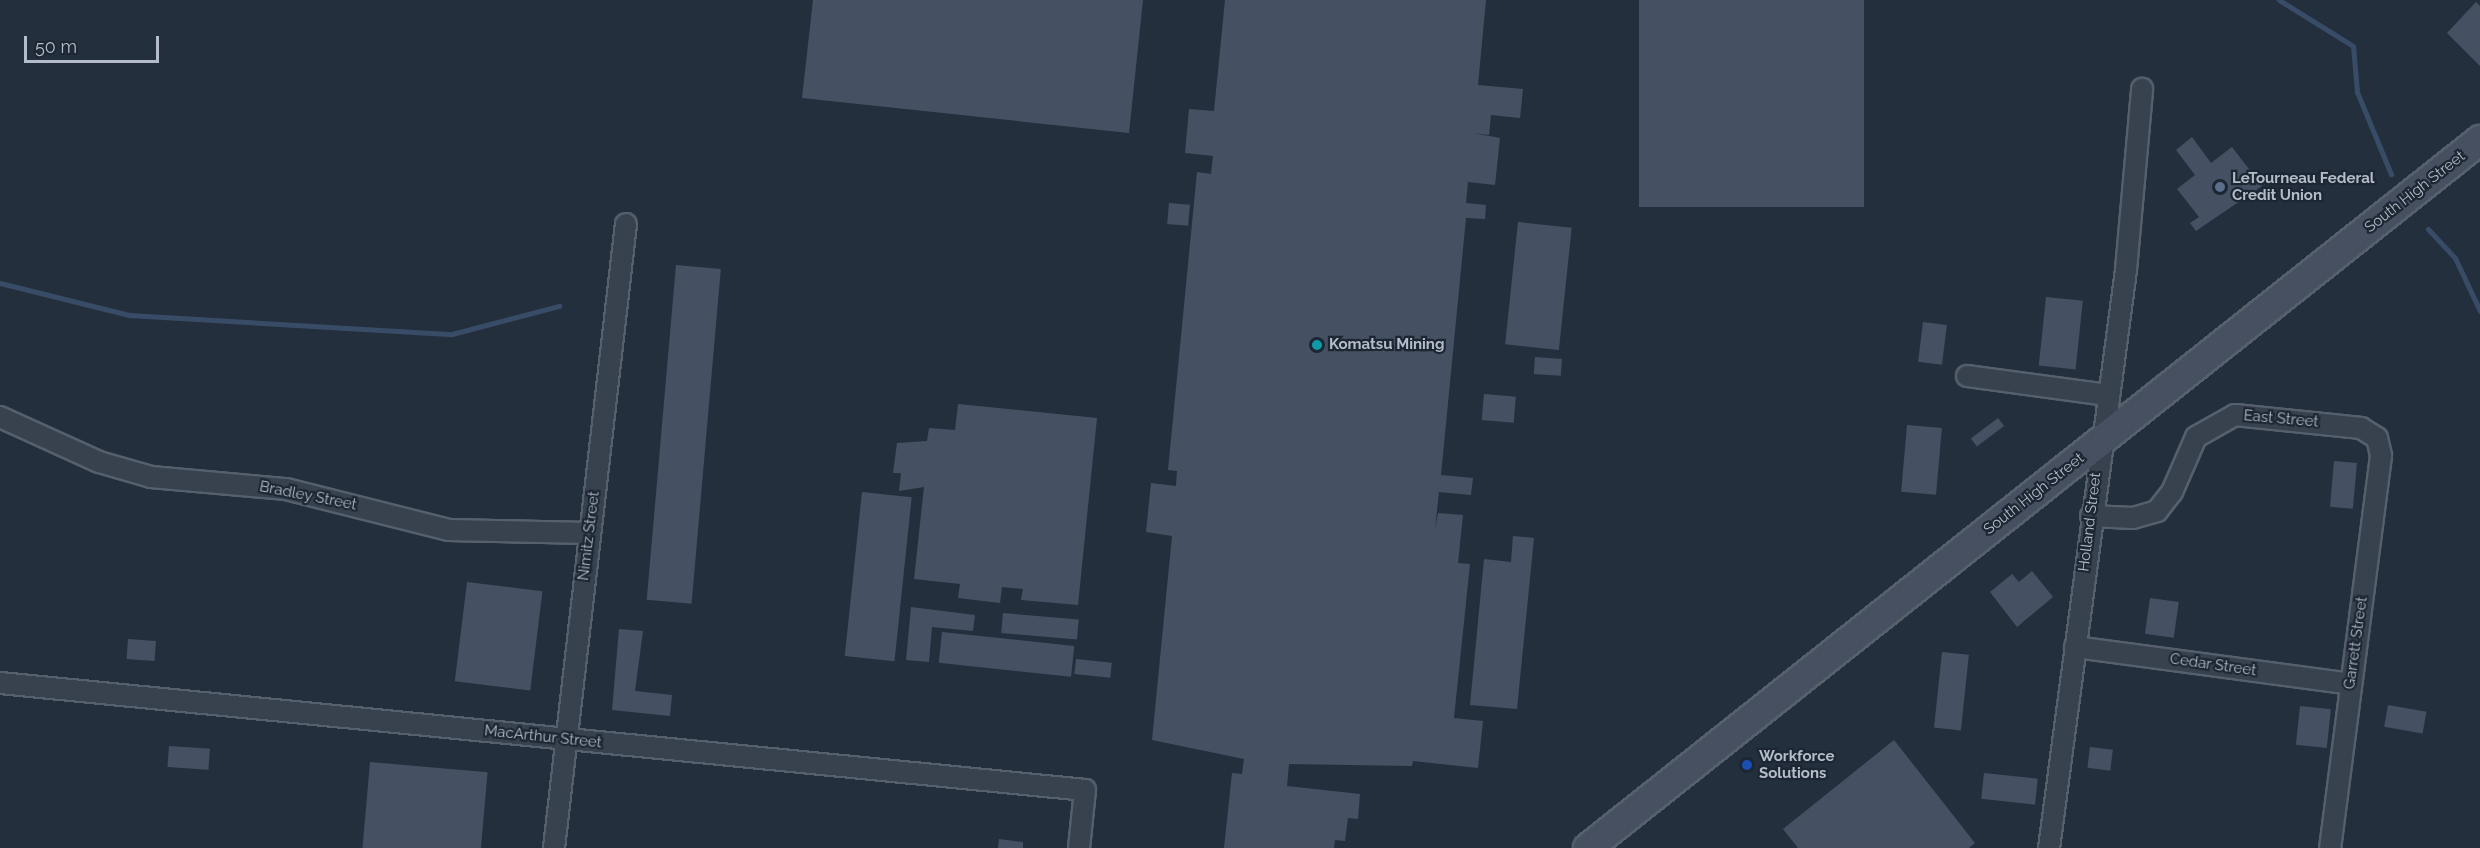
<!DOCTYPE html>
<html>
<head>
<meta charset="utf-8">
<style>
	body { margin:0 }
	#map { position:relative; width:2480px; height:848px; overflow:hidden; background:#242f3e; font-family:Raleway,sans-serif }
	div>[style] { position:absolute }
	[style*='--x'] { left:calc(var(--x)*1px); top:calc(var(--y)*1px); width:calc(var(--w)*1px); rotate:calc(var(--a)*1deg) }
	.stream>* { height:5px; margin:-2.5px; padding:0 2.5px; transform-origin:2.5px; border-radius:2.5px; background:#394c67 }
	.building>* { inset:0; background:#455162; transform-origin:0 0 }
	.roads { filter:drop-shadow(2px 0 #565f6c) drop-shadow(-2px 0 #565f6c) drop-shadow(0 2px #565f6c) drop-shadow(0 -2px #565f6c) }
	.street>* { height:20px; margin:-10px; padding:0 10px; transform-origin:10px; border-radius:10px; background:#38414e }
	.secondary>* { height:28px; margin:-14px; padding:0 14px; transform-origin:14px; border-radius:14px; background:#465061 }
	.dots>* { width:16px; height:16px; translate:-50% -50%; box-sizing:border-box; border:3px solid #1d2633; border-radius:50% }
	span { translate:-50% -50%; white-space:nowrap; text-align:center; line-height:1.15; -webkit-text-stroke:4.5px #1d2633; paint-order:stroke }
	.poi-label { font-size:15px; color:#b4bcc9; font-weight:700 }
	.left { translate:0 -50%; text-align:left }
	.street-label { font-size:15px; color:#b4bcc9 }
	.scale { position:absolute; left:24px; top:36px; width:135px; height:27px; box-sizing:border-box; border:3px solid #b4bcc9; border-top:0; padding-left:8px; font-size:18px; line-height:21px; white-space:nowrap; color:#b4bcc9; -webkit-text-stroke:4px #1d2633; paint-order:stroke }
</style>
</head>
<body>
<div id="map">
	<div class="stream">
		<i style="--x:2279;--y:0;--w:87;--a:31.9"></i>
		<i style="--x:2353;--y:46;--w:46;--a:85"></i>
		<i style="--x:2357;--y:92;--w:89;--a:67.5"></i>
		<i style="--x:2428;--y:229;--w:40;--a:47"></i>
		<i style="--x:2455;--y:258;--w:59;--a:64.7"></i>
		<i style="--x:0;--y:283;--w:133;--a:13.9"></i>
		<i style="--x:129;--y:315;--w:324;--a:3.4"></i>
		<i style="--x:452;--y:334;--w:111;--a:-14.7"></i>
	</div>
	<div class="building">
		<i style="clip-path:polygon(813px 0,1143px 0,1129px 133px,802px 98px)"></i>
		<i style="clip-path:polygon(1225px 0,1486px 0,1478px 85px,1523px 89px,1520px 118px,1491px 115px,1489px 135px,1473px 133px,1500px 138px,1495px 185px,1468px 182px,1466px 203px,1486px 205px,1485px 219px,1466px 218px,1441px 475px,1473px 478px,1471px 495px,1439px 492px,1435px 529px,1438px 513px,1463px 515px,1458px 563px,1470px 564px,1454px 718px,1483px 721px,1478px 768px,1413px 761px,1412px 766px,1289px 764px,1287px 786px,1360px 794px,1358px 819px,1348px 818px,1345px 841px,1335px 840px,1334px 848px,1224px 848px,1232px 773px,1242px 774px,1244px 759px,1152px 740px,1172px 536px,1146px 532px,1151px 483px,1176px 486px,1177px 471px,1168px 470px,1197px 172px,1211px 174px,1213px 156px,1185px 153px,1189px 109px,1214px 111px)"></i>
		<i style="left:1639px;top:0;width:225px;height:207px"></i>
		<i style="clip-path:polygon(2476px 2px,2480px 6px,2480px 66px,2447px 33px)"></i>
		<i style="clip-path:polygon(2192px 137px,2211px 163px,2232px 147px,2262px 186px,2196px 231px,2190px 223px,2199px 217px,2177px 189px,2195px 175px,2176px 150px)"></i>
		<i style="left:1169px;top:203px;width:21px;height:21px;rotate:5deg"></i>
		<i style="left:1518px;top:222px;width:54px;height:123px;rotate:6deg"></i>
		<i style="left:676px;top:265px;width:45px;height:336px;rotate:5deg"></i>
		<i style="left:2046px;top:297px;width:37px;height:69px;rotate:6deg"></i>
		<i style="left:1923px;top:322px;width:24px;height:40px;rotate:7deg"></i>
		<i style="left:1535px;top:357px;width:27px;height:17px;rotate:4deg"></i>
		<i style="left:1484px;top:394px;width:32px;height:26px;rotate:5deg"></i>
		<i style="clip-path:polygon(958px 404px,1097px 418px,1078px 605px,1021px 600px,1023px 589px,1002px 587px,1000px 603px,958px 598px,960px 584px,914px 579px,924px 487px,899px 491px,901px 473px,893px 473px,897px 443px,927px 441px,929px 428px,955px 430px)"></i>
		<i style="left:1998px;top:418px;width:10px;height:34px;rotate:53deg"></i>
		<i style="left:1907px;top:425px;width:35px;height:67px;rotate:5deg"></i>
		<i style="left:2334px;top:461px;width:23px;height:46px;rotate:5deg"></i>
		<i style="left:862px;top:492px;width:50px;height:165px;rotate:6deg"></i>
		<i style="clip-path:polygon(1513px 536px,1534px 538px,1517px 709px,1470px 705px,1484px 559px,1511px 562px)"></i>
		<i style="clip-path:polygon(2032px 571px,2053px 597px,2017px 627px,1990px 592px,2012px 574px,2019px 582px)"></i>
		<i style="left:467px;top:582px;width:76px;height:100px;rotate:7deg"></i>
		<i style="left:2150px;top:598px;width:29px;height:36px;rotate:8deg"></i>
		<i style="clip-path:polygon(911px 607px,975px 615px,973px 631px,932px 627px,929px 662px,906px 660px)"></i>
		<i style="left:1003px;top:613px;width:76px;height:20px;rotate:5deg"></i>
		<i style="clip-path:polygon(619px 629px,643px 631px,635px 691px,672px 695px,670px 716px,612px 710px)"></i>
		<i style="left:942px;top:632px;width:133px;height:31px;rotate:6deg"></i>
		<i style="left:128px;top:639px;width:28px;height:20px;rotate:4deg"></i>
		<i style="left:1942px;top:652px;width:27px;height:76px;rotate:6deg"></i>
		<i style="left:1076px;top:659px;width:36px;height:15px;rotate:6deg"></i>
		<i style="left:2388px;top:705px;width:39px;height:22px;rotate:10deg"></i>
		<i style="left:2300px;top:706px;width:31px;height:39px;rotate:6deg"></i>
		<i style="clip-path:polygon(1894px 740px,1975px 843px,1969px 848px,1798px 848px,1783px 829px)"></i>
		<i style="left:169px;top:746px;width:41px;height:21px;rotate:4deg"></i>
		<i style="left:2090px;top:747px;width:23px;height:21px;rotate:7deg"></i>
		<i style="left:370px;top:762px;width:118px;height:86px;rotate:5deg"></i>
		<i style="left:1984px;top:773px;width:54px;height:26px;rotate:6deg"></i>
		<i style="clip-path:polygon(999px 839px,1023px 842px,1023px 848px,998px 848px)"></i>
	</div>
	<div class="roads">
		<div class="street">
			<i style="--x:1967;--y:376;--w:141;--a:7.7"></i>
			<i style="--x:0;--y:417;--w:109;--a:24.4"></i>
			<i style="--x:99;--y:462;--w:54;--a:16.1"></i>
			<i style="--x:151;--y:477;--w:136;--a:5.1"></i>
			<i style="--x:286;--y:489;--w:168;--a:14.1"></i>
			<i style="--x:449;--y:530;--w:140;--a:1.2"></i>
			<i style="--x:2091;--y:516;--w:42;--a:2.7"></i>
			<i style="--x:2133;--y:518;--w:25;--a:-16"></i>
			<i style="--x:2157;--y:511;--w:24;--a:-52"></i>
			<i style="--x:2172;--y:492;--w:60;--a:-66.4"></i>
			<i style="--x:2196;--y:437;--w:45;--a:-29.4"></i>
			<i style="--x:2235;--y:415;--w:127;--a:5.9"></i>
			<i style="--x:2361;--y:428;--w:19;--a:32"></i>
			<i style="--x:2377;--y:438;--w:18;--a:77"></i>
			<i style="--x:2381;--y:456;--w:395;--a:97.4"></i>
			<i style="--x:2075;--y:647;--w:278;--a:7.6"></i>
			<i style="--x:0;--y:683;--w:1090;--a:5.63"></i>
			<i style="--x:1085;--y:790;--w:58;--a:95.9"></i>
			<i style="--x:554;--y:848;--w:628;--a:-83.42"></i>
			<i style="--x:2049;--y:848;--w:583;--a:-82.41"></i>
			<i style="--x:2126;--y:270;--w:182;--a:-84.9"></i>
		</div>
		<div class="secondary">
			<i style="--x:1588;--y:848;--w:1139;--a:-38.44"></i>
		</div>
	</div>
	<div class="dots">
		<i style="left:2220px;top:187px;background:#5c6f8a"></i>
		<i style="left:1317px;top:345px;background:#0f9aa8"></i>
		<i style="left:1747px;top:765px;background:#1a4fb4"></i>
	</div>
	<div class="poi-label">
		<span class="left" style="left:2232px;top:187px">LeTourneau Federal<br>Credit Union</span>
		<span class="left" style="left:1329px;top:345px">Komatsu Mining</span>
		<span class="left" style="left:1759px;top:765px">Workforce<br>Solutions</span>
	</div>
	<div class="street-label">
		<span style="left:2415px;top:192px;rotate:-38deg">South High Street</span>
		<span style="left:2281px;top:419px;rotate:5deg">East Street</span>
		<span style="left:2034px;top:494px;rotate:-38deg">South High Street</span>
		<span style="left:308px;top:496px;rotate:11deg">Bradley Street</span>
		<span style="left:2090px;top:522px;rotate:-83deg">Holland Street</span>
		<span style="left:589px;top:536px;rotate:-83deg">Nimitz Street</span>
		<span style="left:2356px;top:643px;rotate:-82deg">Garrett Street</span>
		<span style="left:2213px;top:665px;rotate:8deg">Cedar Street</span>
		<span style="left:543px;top:737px;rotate:6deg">MacArthur Street</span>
	</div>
	<div class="scale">50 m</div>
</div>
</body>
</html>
